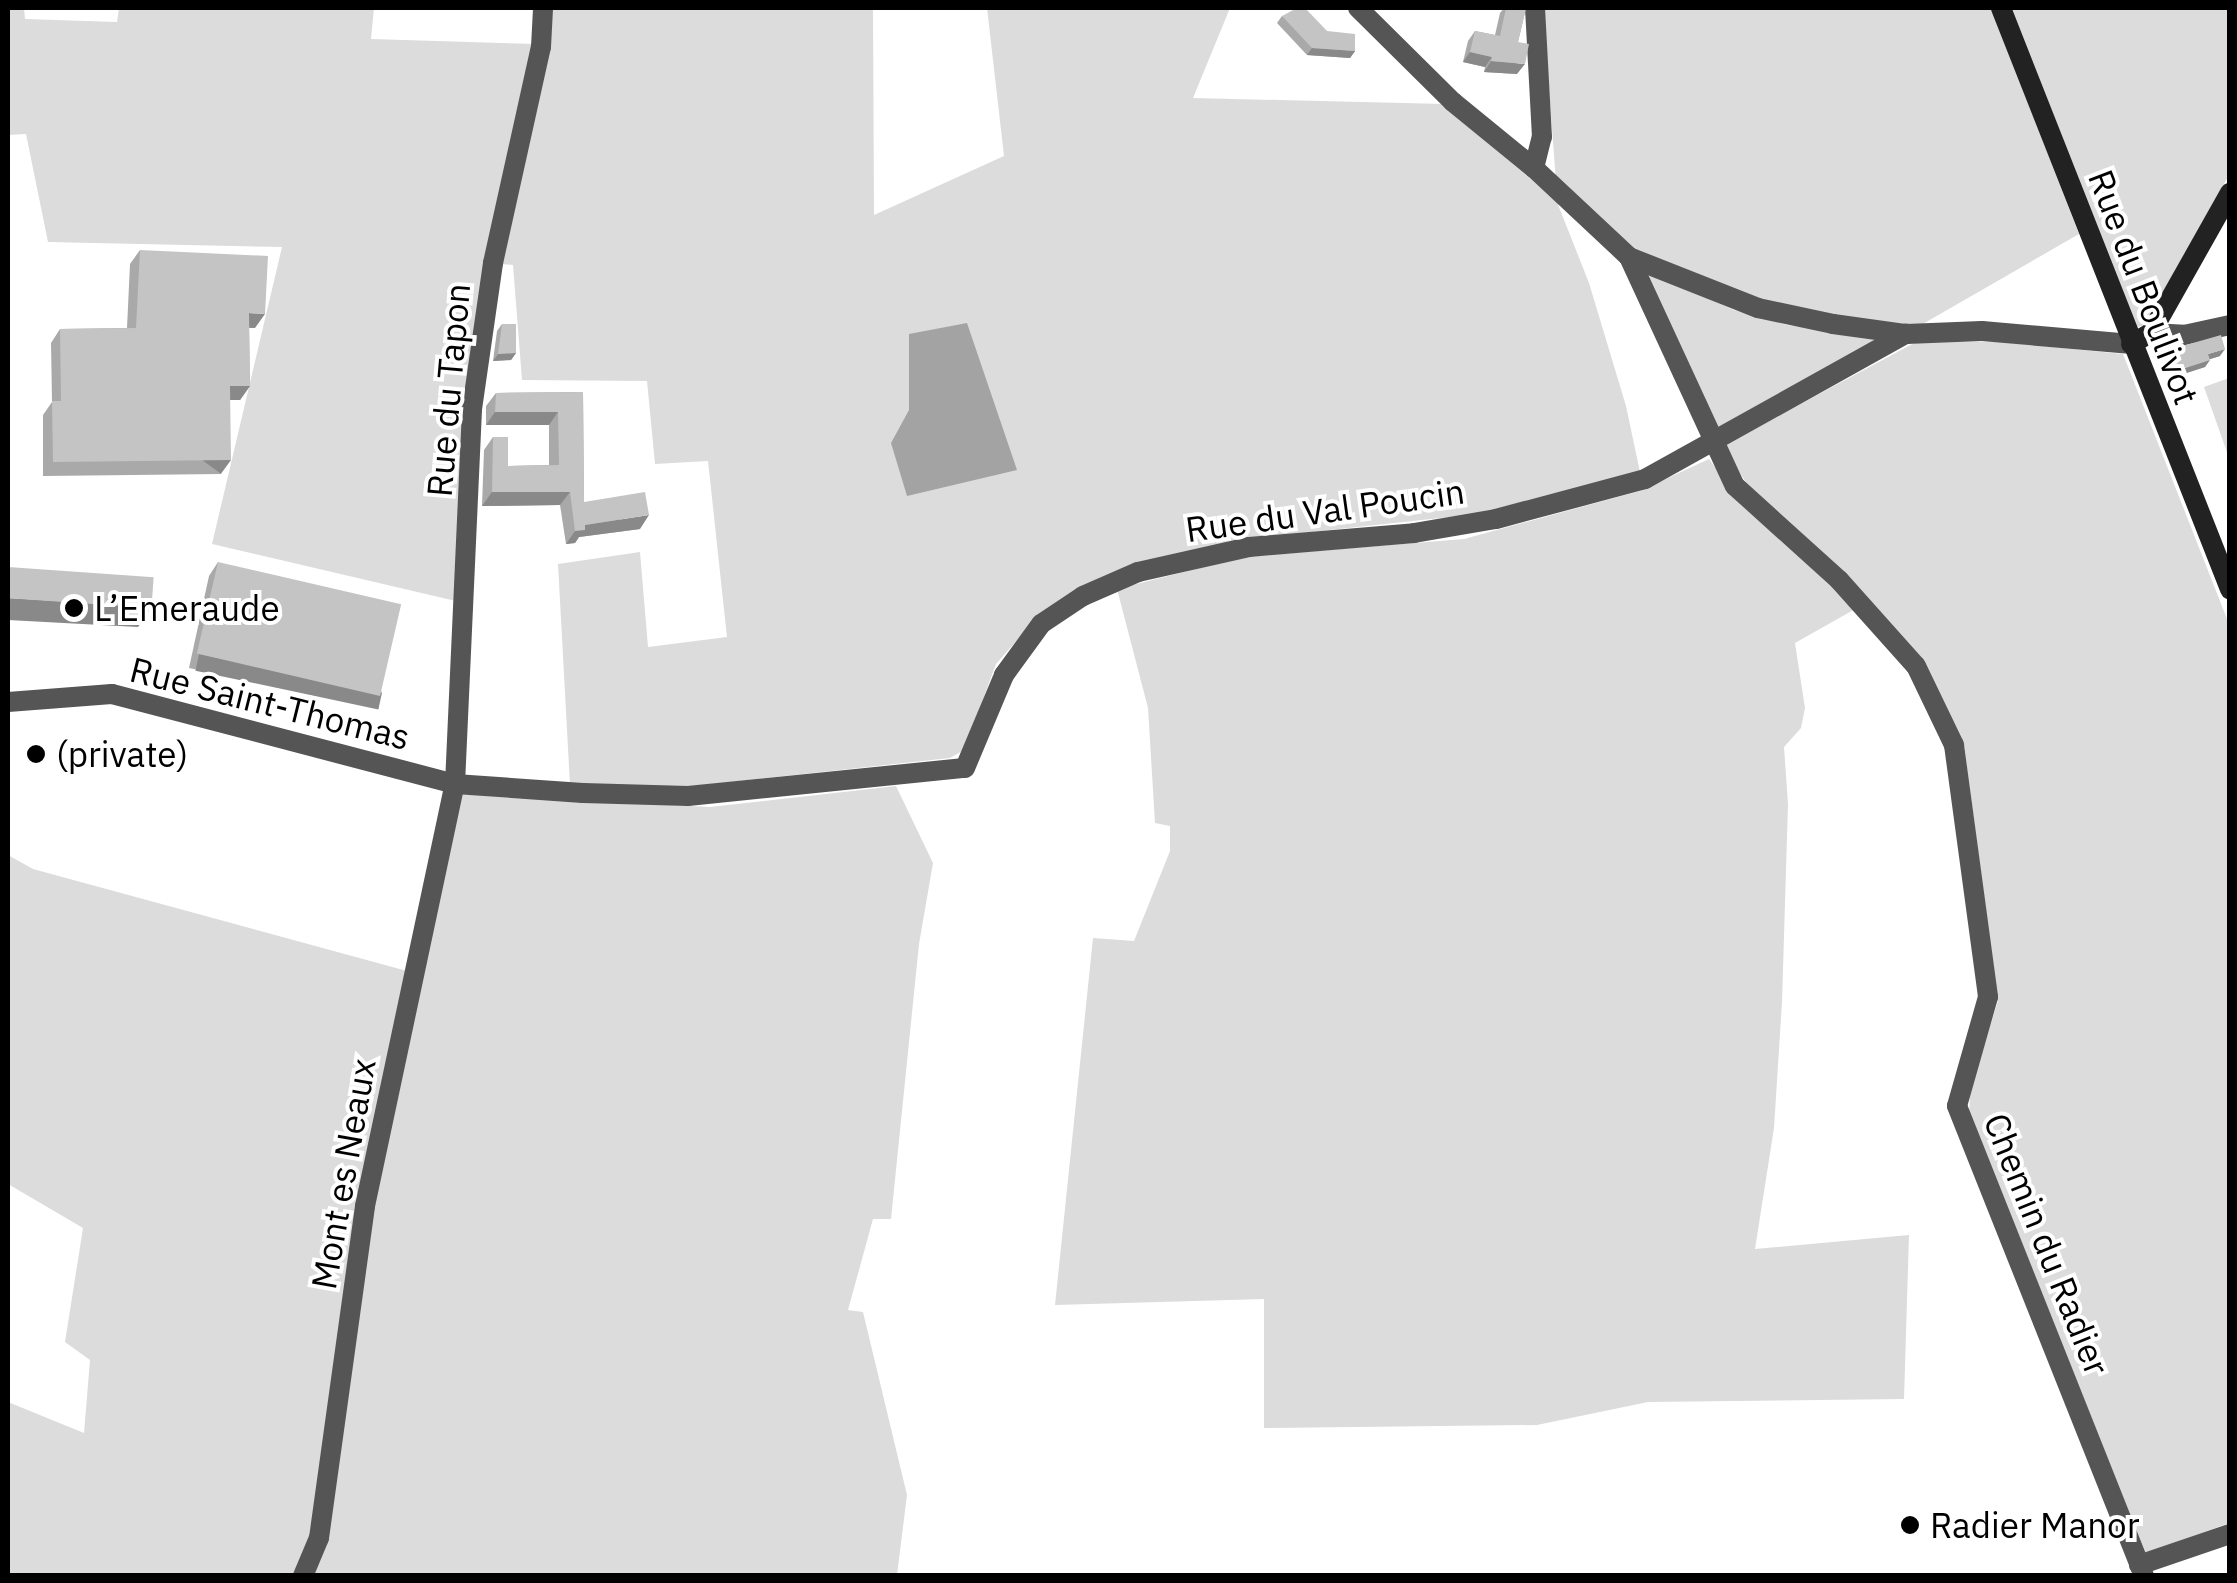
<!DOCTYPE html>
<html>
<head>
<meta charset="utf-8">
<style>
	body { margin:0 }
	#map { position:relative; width:2237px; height:1583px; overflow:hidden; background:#fff; font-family:"IBM Plex Sans",sans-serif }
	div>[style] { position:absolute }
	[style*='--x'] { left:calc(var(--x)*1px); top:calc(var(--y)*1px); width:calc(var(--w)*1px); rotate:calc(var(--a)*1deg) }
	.green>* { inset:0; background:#dcdcdc }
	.water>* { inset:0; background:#a3a3a3 }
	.street>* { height:20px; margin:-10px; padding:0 10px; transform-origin:10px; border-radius:10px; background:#555 }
	.secondary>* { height:20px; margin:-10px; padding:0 10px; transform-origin:10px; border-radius:10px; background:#222 }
	.wall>* { inset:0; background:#a9a9a9 }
	.shaded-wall>* { inset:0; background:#898989; transform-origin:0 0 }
	.building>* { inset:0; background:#c4c4c4; transform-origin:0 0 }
	.dots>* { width:28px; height:28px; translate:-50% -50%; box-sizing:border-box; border:5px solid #fff; border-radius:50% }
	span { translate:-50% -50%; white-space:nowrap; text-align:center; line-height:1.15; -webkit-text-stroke:8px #fff; paint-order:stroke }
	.street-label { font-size:35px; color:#000 }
	.poi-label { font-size:35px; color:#000 }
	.left { translate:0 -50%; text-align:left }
	.frame { position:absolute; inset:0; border:10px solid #000; pointer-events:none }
</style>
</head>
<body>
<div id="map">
	<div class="green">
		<i style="clip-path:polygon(8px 8px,24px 8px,25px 19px,117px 22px,119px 8px,374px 8px,371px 39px,534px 44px,462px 410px,460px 602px,212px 544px,282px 247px,48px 242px,26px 134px,8px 135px)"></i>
		<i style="clip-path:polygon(552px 8px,873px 8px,874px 215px,1004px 156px,987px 8px,1230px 8px,1193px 98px,1444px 104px,1545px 186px,1557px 202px,1589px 283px,1626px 406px,1640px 472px,1486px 513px,1229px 541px,1032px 623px,996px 664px,964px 750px,950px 758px,664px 789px,570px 785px,558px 564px,640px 552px,648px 647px,727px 637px,708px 461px,655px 464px,647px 381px,522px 380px,513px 265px,500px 264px)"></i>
		<i style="clip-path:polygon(1543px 8px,1991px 8px,2079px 234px,1921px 325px,1887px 325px,1768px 305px,1634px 249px,1556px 182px)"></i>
		<i style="clip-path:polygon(2012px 8px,2229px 8px,2229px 175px,2144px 326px,2136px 327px)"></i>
		<i style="clip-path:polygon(1639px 268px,1734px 310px,1787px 325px,1883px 338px,1714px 436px)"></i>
		<i style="clip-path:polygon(1918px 341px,2000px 342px,2123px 354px,2229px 624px,2229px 1523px,2146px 1553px,1969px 1118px,1970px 1092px,1998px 1001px,1964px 744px,1917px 655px,1747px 484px,1722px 446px)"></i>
		<i style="clip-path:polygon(2229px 378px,2230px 378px,2229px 458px,2204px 387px)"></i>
		<i style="clip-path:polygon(1709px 459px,1737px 497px,1857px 608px,1795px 643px,1805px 708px,1801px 728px,1784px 747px,1788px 804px,1782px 1002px,1774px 1128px,1755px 1249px,1909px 1235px,1904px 1399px,1648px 1402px,1537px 1425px,1264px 1428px,1264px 1299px,1055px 1305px,1093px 938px,1134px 941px,1170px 851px,1170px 826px,1155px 823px,1148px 708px,1117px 589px,1243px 557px,1464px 539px,1640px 491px)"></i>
		<i style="clip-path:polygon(896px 786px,933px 863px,919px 944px,891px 1219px,873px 1219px,848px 1310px,863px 1312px,907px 1495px,897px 1575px,310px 1576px,382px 1153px,459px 794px,710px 807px)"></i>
		<i style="clip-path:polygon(8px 855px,33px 869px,407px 971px,313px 1537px,294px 1575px,8px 1575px,8px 1402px,84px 1433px,90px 1360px,65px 1342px,83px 1228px,8px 1184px)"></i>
	</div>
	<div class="water">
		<i style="clip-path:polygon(967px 323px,1017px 470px,907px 496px,891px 443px,909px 410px,909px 334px)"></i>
	</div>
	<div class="street">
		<i style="--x:1358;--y:8;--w:134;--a:44.7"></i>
		<i style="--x:1453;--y:102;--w:104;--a:39.2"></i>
		<i style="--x:1534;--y:168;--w:130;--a:43.1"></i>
		<i style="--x:1629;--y:257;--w:139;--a:21.6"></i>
		<i style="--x:1758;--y:308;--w:77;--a:12"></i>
		<i style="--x:1833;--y:324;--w:74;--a:7.8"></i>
		<i style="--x:1906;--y:334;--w:76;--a:-2.3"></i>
		<i style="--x:1982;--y:331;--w:150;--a:5"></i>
		<i style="--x:1534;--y:168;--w:32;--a:-76"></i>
		<i style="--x:1542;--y:137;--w:129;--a:-93.1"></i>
		<i style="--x:1629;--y:257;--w:252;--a:65.2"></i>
		<i style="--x:1735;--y:486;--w:140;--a:42.1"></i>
		<i style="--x:1839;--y:580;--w:115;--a:48.2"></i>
		<i style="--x:1916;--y:666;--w:88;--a:64.3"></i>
		<i style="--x:1954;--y:745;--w:254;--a:82.3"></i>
		<i style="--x:1988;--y:997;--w:113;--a:105.9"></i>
		<i style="--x:1957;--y:1106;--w:506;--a:68.3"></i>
		<i style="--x:2151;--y:333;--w:33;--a:3"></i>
		<i style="--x:2184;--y:335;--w:47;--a:-12.3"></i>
		<i style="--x:8;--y:702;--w:104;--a:-4.4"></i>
		<i style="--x:112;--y:694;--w:355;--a:14.7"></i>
		<i style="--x:455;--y:784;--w:128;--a:4"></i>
		<i style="--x:583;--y:793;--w:105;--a:1.6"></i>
		<i style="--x:688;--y:796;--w:278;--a:-5.8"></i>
		<i style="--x:965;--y:768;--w:101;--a:-67.2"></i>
		<i style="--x:1004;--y:675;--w:63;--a:-54"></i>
		<i style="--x:1041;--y:624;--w:50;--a:-33.7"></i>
		<i style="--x:1083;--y:596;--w:60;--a:-23.6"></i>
		<i style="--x:1138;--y:572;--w:114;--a:-12.7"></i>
		<i style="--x:1249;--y:547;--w:166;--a:-4.8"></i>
		<i style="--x:1414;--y:533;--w:83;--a:-9.7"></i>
		<i style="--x:1496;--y:519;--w:154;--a:-15"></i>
		<i style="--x:1645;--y:479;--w:299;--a:-29.1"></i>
		<i style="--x:2139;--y:1565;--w:96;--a:-18.8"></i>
		<i style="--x:303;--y:1576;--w:41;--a:-67.2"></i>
		<i style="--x:319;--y:1538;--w:335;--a:-82.1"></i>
		<i style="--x:365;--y:1206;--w:431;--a:-78"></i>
		<i style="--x:455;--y:784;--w:375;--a:-87.4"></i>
		<i style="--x:472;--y:409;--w:148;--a:-81.8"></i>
		<i style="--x:493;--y:263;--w:221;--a:-77.5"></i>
		<i style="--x:541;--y:47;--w:39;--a:-87"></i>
	</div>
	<div class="secondary">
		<i style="--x:2001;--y:8;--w:625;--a:68.49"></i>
		<i style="--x:2131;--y:344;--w:23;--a:-29"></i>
		<i style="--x:2151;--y:333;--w:161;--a:-60.6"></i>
	</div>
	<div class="wall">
		<i style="clip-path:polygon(1504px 8px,1526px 8px,1518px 42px,1517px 74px,1484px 72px,1485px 67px,1463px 62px,1468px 41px,1475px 31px,1495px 35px,1500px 13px)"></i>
		<i style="clip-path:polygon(1282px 16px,1327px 31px,1355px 51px,1350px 58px,1307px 55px,1277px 23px)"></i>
		<i style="clip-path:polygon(140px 250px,255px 328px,249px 328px,250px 386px,240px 400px,230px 400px,221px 474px,43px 476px,43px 415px,52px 402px,51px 343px,60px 329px,127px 328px,130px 264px)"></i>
		<i style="clip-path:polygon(502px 324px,516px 353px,511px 360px,493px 361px,497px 331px)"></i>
		<i style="clip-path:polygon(2172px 349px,2220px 356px,2210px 359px,2205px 367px,2174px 377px,2167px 356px)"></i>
		<i style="clip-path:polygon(583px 392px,584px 502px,640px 529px,579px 537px,575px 543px,566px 544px,560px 505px,482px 506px,484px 450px,493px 437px,508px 466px,549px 465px,549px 425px,486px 425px,486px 406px,496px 393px)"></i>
		<i style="clip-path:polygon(218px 562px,382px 692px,372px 706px,189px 668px,209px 576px)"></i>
	</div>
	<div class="shaded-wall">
		<i style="clip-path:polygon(1312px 48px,1355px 51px,1350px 58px,1307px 55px)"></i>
		<i style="clip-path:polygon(1470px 52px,1492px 57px,1485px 67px,1463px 62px)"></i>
		<i style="clip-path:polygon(1491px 61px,1525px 64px,1517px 74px,1484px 72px)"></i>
		<i style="clip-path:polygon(249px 313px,265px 314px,255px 328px,239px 327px)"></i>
		<i style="clip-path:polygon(2225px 349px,2220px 356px,2204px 361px,2208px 354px)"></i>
		<i style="clip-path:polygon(516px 353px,511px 360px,493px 361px,498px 354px)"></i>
		<i style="clip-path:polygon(2210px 360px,2205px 367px,2174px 377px,2179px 370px)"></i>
		<i style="clip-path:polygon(230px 386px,250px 386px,240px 400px,220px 400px)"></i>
		<i style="clip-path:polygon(495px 412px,558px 412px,549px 425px,486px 425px)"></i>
		<i style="left:231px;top:460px;width:17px;height:178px;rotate:126deg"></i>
		<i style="clip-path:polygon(492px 492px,570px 492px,560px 505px,482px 506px)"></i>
		<i style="clip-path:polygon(649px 515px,640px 529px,579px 537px,575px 543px,566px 544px,575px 531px,585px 525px)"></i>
		<i style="clip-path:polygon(8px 598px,153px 607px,138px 627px,8px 620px)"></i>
		<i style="left:199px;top:654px;width:187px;height:17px;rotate:12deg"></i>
	</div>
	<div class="building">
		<i style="clip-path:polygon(1297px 8px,1305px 8px,1327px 31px,1355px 34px,1355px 51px,1312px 48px,1282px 16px)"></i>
		<i style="clip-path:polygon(1506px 8px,1526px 8px,1518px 42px,1529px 44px,1525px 64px,1491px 61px,1492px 57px,1470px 52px,1475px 31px,1500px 36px)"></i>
		<i style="clip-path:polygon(140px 250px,268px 256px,265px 314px,249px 313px,250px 386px,230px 386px,231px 460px,53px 462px,52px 401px,61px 401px,60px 329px,136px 328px)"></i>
		<i style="clip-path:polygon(502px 324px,516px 324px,516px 353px,498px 354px)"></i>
		<i style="clip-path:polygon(2221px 335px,2225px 349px,2208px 354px,2210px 360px,2179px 370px,2172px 349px)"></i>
		<i style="clip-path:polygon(583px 392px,584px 502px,645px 492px,649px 515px,585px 525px,585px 530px,575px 531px,570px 492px,492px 492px,493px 437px,508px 437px,508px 466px,559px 465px,558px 412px,495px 412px,496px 393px)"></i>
		<i style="left:218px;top:562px;width:188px;height:94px;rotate:13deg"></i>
		<i style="left:8px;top:567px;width:146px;height:31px;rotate:4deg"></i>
	</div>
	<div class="dots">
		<i style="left:74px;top:608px;background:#000"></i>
		<i style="left:36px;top:754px;background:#000"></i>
		<i style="left:1910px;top:1525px;background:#000"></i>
	</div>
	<div class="street-label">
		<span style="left:2144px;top:287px;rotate:69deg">Rue du Boulivot</span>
		<span style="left:448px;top:390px;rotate:-85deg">Rue du Tapon</span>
		<span style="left:1325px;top:510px;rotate:-8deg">Rue du Val Poucin</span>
		<span style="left:270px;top:703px;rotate:14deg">Rue Saint-Thomas</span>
		<span style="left:343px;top:1174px;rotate:-80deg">Mont es Neaux</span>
		<span style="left:2047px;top:1244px;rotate:68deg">Chemin du Radier</span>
	</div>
	<div class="poi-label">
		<span class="left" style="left:94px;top:608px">L’Emeraude</span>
		<span class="left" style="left:56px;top:754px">(private)</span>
		<span class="left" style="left:1930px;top:1525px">Radier Manor</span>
	</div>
	<div class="frame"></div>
</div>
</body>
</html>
